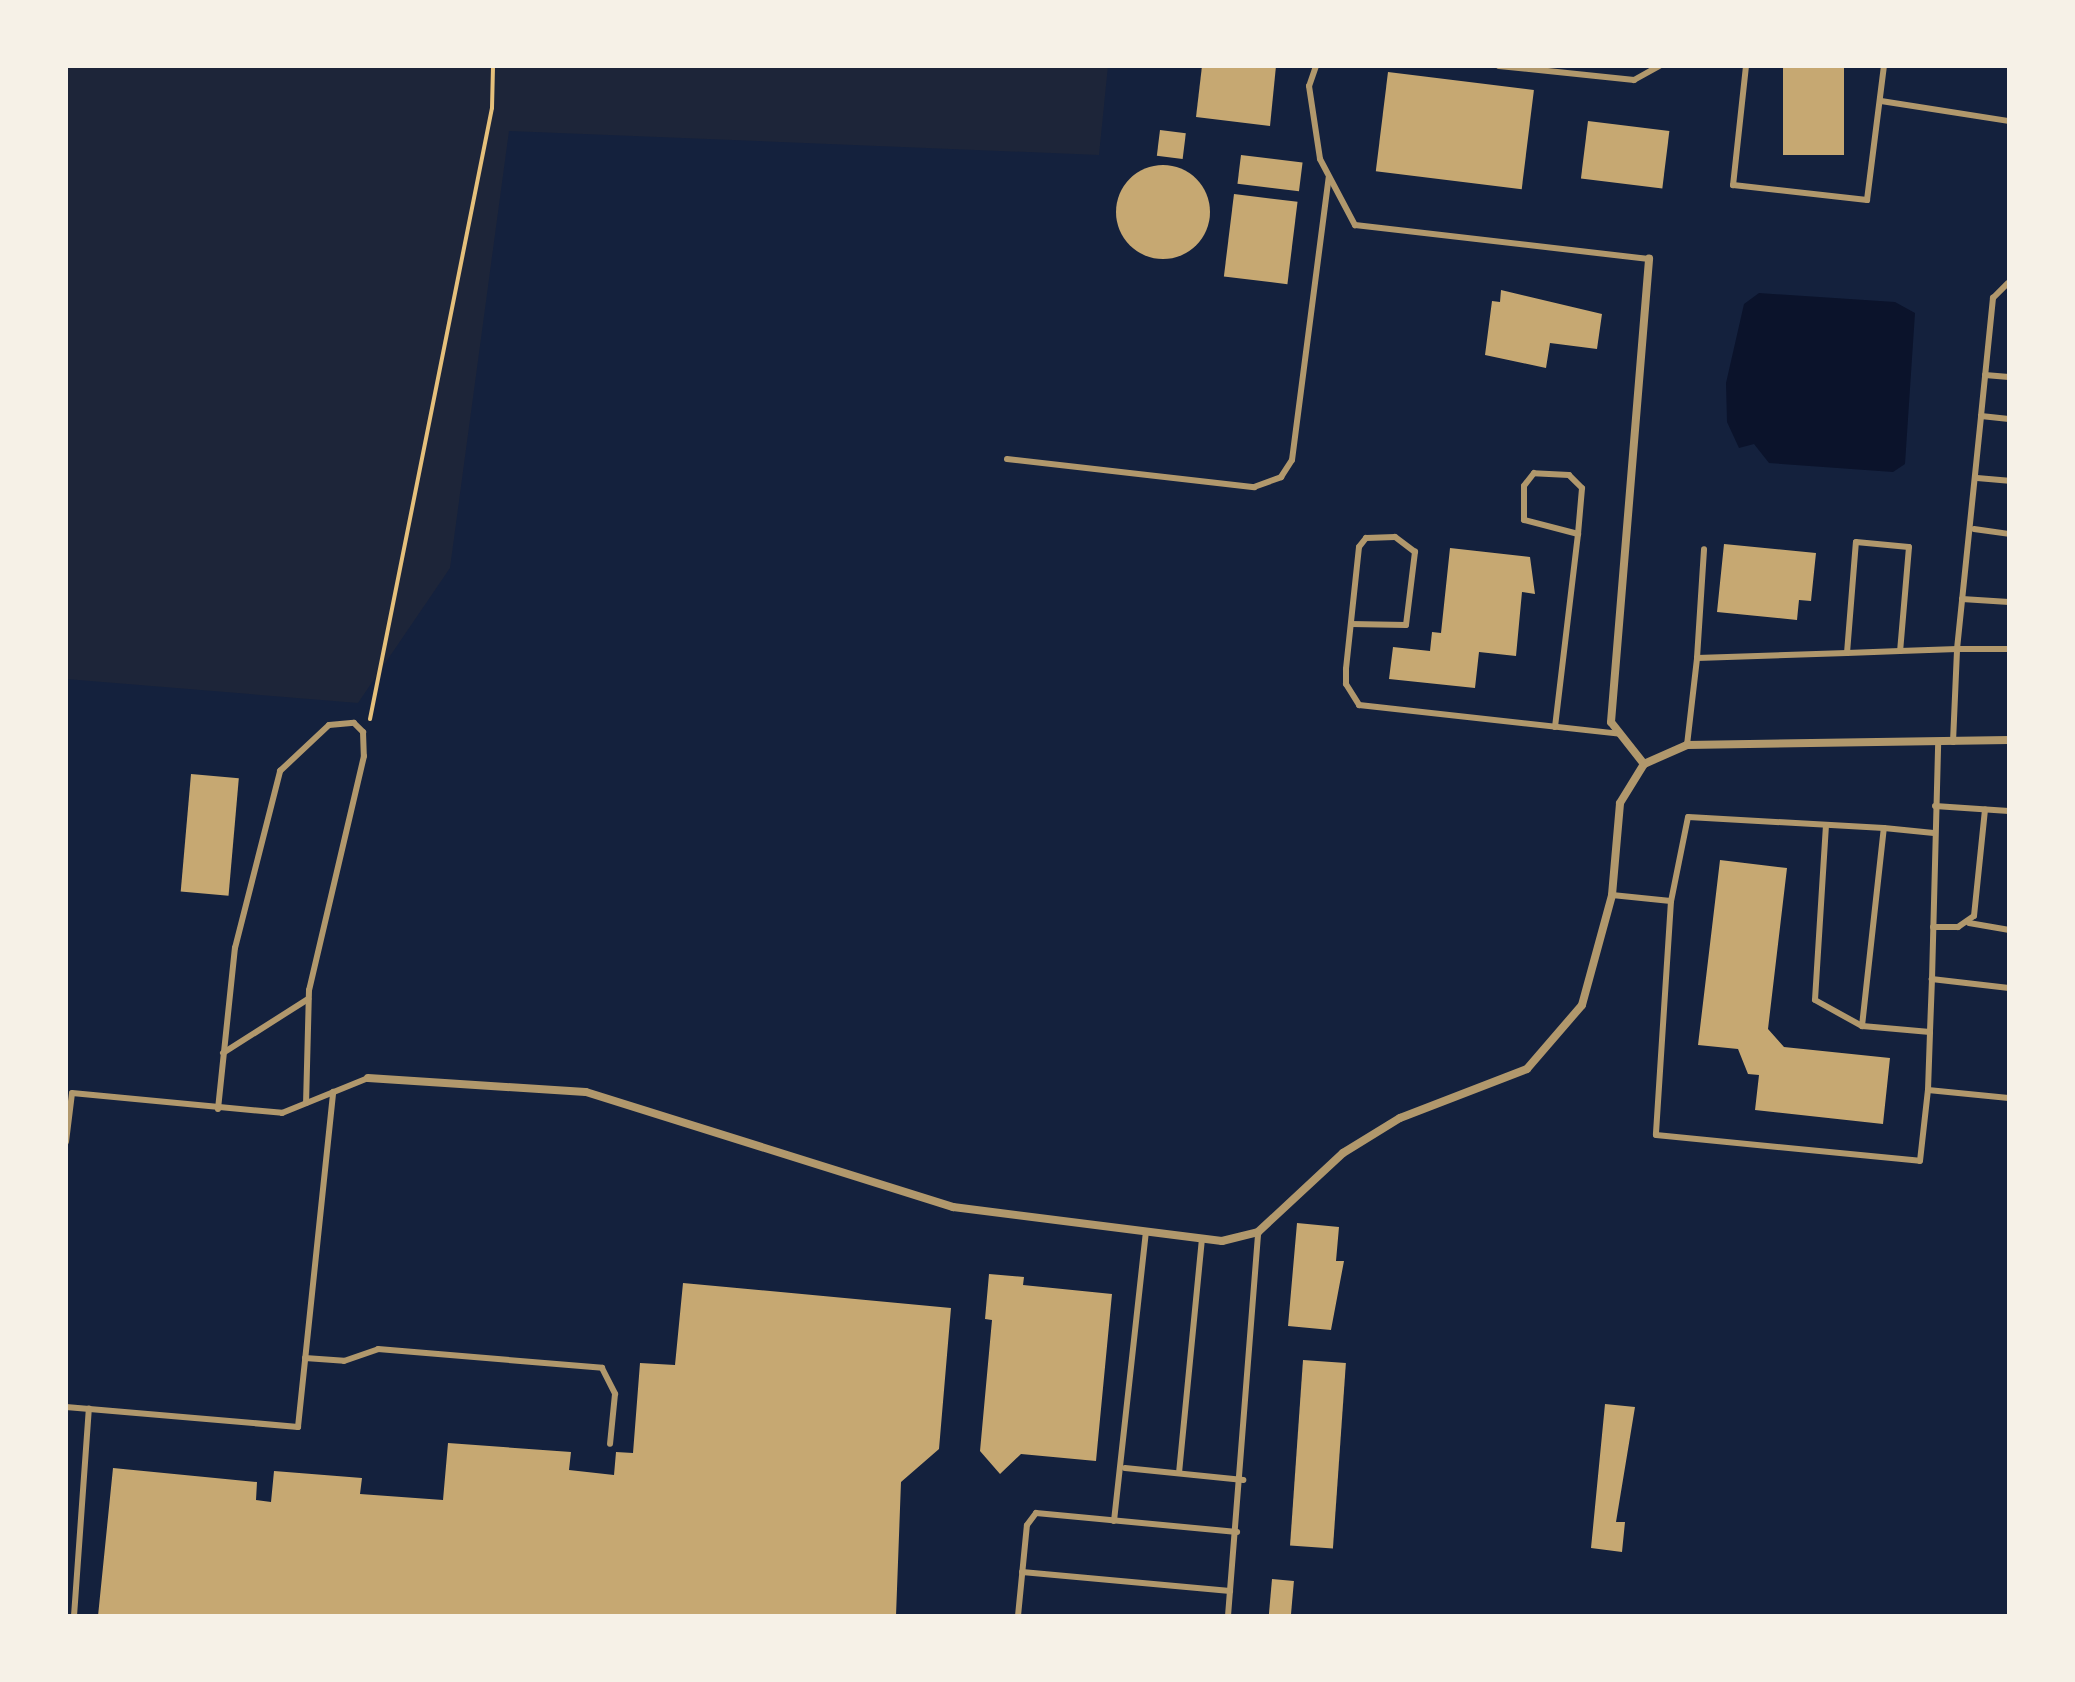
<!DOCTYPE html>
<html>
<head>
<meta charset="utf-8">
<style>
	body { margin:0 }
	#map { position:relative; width:2075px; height:1682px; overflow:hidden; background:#14213d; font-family:"Sofia Sans Condensed",sans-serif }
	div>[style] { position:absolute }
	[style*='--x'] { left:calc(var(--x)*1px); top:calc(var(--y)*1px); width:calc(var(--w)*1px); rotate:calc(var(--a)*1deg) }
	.green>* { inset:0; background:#1d2539 }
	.water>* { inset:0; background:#0b132b }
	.building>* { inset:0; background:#c6a872; transform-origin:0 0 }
	.round { border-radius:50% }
	.path>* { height:4px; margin:-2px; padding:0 2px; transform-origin:2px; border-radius:2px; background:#e5c07b }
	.service>* { height:6px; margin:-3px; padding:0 3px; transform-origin:3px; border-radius:3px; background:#b1986c }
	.minor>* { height:8px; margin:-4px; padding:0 4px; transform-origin:4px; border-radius:4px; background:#b1986c }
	span { translate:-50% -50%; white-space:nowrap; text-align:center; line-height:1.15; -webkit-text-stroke:6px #f6f1e7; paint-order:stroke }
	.frame { position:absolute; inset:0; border:68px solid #f6f1e7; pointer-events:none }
</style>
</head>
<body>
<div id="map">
	<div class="green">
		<i style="clip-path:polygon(66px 66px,1108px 66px,1099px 155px,509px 131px,450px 568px,358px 703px,66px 679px)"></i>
	</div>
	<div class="water">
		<i style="clip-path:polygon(1759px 293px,1895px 302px,1915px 313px,1905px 464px,1893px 472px,1769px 463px,1754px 444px,1739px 448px,1727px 422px,1726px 383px,1744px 304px)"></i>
	</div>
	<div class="building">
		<i style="clip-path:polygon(1202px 66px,1276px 66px,1270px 126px,1196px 117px)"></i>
		<i style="left:1783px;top:66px;width:61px;height:89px"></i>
		<i style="left:1388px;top:72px;width:147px;height:100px;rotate:7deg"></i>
		<i style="left:1588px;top:121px;width:82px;height:58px;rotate:7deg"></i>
		<i style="left:1160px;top:130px;width:26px;height:26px;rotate:7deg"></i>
		<i style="left:1241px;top:155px;width:62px;height:29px;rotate:7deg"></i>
		<i class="round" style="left:1116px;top:165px;width:94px;height:94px"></i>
		<i style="left:1234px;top:194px;width:64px;height:83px;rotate:7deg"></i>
		<i style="clip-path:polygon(1501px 290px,1602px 314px,1597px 349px,1550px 343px,1546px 368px,1485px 355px,1492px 301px,1500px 302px)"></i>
		<i style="clip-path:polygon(1724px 544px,1816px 553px,1811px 601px,1799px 600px,1797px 620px,1717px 612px)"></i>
		<i style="clip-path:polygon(1450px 548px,1530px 557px,1535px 594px,1522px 592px,1516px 656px,1479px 652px,1475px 688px,1389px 679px,1393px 647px,1430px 651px,1432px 632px,1441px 633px)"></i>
		<i style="left:191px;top:774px;width:48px;height:118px;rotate:5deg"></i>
		<i style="clip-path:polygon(1720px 860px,1787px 868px,1768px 1029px,1784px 1047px,1890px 1058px,1883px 1124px,1755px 1110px,1759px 1075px,1748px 1074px,1738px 1049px,1698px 1045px)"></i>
		<i style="clip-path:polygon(1297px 1223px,1339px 1227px,1336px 1261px,1344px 1261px,1331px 1330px,1288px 1326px)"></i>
		<i style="clip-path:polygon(989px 1274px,1024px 1277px,1023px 1285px,1112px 1294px,1096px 1461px,1021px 1454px,1000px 1474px,980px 1451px,992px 1320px,985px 1319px)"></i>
		<i style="clip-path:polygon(683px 1283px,951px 1308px,939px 1449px,901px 1482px,896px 1616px,98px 1616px,113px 1468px,257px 1482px,256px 1500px,271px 1502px,274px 1471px,362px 1478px,360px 1494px,443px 1500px,448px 1443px,571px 1452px,569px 1470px,614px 1475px,616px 1452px,633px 1453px,640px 1363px,675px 1365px)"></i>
		<i style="left:1303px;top:1360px;width:43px;height:186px;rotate:4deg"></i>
		<i style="clip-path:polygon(1605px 1404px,1635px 1407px,1616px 1522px,1625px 1522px,1622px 1552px,1591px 1548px)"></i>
		<i style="left:1272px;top:1579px;width:22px;height:37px;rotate:5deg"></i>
	</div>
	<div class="path">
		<i style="--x:370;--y:719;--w:623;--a:-78.71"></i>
		<i style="--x:492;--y:108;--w:42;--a:-88.6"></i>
	</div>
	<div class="service">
		<i style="--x:1316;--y:66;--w:21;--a:109"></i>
		<i style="--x:1309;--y:86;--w:74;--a:81.4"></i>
		<i style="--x:1320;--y:159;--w:75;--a:62.1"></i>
		<i style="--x:1355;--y:225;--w:296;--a:6.6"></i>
		<i style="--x:1499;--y:66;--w:136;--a:5.9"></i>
		<i style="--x:1634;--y:80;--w:29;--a:-29"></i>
		<i style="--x:1746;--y:66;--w:120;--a:96.2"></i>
		<i style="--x:1733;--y:185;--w:135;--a:6.4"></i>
		<i style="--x:1867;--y:200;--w:135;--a:-82.8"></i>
		<i style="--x:1881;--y:101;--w:130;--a:8.9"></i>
		<i style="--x:1985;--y:375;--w:24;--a:5"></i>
		<i style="--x:1981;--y:416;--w:119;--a:-84.2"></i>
		<i style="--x:1993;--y:298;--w:21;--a:-45"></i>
		<i style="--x:1007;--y:459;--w:249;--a:6.5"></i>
		<i style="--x:1254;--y:487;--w:29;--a:-20"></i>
		<i style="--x:1281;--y:477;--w:20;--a:-57"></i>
		<i style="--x:1292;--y:460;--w:285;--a:-82.6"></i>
		<i style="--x:1977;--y:478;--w:32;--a:5"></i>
		<i style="--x:1974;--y:529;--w:35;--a:8"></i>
		<i style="--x:1962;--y:599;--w:47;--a:3.7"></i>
		<i style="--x:1351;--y:624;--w:55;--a:1"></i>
		<i style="--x:1406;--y:625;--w:74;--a:-83"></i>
		<i style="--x:1415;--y:552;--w:25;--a:-143"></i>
		<i style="--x:1395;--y:537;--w:29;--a:178"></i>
		<i style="--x:1366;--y:538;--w:11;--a:128"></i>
		<i style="--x:1359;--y:547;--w:123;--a:96.1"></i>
		<i style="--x:1346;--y:669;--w:15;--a:90"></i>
		<i style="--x:1346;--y:684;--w:25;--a:58"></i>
		<i style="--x:1359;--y:705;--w:263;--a:6.3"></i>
		<i style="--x:1847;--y:653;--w:53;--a:-2.2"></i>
		<i style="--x:1697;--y:658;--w:109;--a:-86.3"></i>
		<i style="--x:1555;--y:727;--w:194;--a:-83.2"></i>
		<i style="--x:1578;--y:534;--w:46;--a:-85"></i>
		<i style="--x:1582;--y:488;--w:18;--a:-135"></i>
		<i style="--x:1569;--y:475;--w:35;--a:-177"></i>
		<i style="--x:1534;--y:473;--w:16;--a:128"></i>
		<i style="--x:1524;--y:486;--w:34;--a:90"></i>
		<i style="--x:1524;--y:520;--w:56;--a:14.5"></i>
		<i style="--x:1953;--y:742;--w:93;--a:-87.5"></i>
		<i style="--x:1957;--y:649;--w:52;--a:0"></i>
		<i style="--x:1687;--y:745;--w:88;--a:-83.4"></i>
		<i style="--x:1697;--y:658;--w:150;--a:-1.9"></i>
		<i style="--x:1847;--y:653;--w:111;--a:-85.4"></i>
		<i style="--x:1856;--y:542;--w:53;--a:5.4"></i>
		<i style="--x:1909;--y:547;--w:104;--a:94.9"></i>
		<i style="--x:1900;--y:651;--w:57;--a:-2"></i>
		<i style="--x:1957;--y:649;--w:234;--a:-84.1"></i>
		<i style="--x:1981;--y:416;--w:28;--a:6"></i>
		<i style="--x:1935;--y:806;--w:74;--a:3.9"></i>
		<i style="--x:1826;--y:825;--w:175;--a:93.6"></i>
		<i style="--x:1815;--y:1000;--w:54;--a:29"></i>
		<i style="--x:1884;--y:828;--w:50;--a:5.7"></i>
		<i style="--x:1612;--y:895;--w:59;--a:5.8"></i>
		<i style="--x:1969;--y:923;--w:41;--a:9.9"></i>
		<i style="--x:1933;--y:927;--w:25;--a:0"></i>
		<i style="--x:1958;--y:927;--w:19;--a:-35"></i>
		<i style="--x:1974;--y:916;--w:107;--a:-84.1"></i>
		<i style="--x:1932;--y:979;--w:234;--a:-88.5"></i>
		<i style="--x:2009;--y:988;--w:78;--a:-173.3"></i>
		<i style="--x:1932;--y:979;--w:53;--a:92.2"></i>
		<i style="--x:1930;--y:1032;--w:68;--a:-175"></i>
		<i style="--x:1862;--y:1026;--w:199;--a:-83.7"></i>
		<i style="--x:1884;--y:828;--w:196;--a:-176.8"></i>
		<i style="--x:1688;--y:817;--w:86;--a:101.4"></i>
		<i style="--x:1671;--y:901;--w:234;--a:93.7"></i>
		<i style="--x:1656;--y:1135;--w:265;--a:5.6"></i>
		<i style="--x:1920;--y:1161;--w:71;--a:-83.6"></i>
		<i style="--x:1928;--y:1090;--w:81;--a:5.6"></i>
		<i style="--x:223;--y:1053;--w:101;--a:-32.4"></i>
		<i style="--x:1928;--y:1090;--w:58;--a:-88"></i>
		<i style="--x:218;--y:1109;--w:162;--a:-84"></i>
		<i style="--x:235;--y:948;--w:183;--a:-75.7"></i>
		<i style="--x:280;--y:771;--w:67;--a:-43.2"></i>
		<i style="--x:329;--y:725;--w:25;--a:-5"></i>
		<i style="--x:354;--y:723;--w:13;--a:45"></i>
		<i style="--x:363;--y:732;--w:24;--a:88"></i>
		<i style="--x:364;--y:756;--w:240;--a:103.2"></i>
		<i style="--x:309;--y:990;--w:113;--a:91.5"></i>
		<i style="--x:66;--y:1142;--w:49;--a:-83"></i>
		<i style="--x:72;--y:1093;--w:211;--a:5.4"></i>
		<i style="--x:282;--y:1113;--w:93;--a:-22.1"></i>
		<i style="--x:305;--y:1358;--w:39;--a:4"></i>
		<i style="--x:344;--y:1361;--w:36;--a:-19"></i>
		<i style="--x:378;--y:1349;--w:225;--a:4.8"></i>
		<i style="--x:602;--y:1368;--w:29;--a:63"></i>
		<i style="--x:615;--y:1394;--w:50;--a:95.7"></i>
		<i style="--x:66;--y:1407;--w:233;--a:4.9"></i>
		<i style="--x:298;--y:1427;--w:337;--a:-84"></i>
		<i style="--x:1125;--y:1468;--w:119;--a:5.8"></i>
		<i style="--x:1179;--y:1473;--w:235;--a:-84.4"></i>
		<i style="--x:1114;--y:1521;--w:291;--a:-83.7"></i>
		<i style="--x:1022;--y:1572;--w:209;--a:5.2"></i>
		<i style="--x:74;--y:1616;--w:208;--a:-85.9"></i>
		<i style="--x:1018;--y:1616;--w:91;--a:-84.4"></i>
		<i style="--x:1027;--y:1525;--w:15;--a:-53"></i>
		<i style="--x:1036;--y:1513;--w:202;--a:5.4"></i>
		<i style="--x:1228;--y:1616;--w:385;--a:-85.5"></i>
	</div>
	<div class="minor">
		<i style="--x:1644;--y:764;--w:53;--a:-128.2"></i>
		<i style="--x:1611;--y:722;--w:465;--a:-85.3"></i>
		<i style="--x:368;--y:1078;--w:218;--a:3.7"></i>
		<i style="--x:586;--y:1092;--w:385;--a:17.4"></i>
		<i style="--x:953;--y:1207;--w:271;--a:7.2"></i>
		<i style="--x:1222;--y:1241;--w:37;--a:-14"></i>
		<i style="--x:1258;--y:1232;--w:116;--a:-42.9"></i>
		<i style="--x:1343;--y:1153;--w:67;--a:-31.6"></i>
		<i style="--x:1400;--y:1118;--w:136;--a:-21.1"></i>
		<i style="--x:1527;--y:1069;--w:84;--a:-49.3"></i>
		<i style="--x:1582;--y:1005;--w:114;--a:-74.7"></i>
		<i style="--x:1612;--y:895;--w:92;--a:-85"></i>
		<i style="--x:1620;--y:803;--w:46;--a:-58.4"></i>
		<i style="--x:1644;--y:764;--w:47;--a:-23.8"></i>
		<i style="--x:1687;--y:745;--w:322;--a:-0.9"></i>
	</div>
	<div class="frame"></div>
</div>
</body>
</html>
